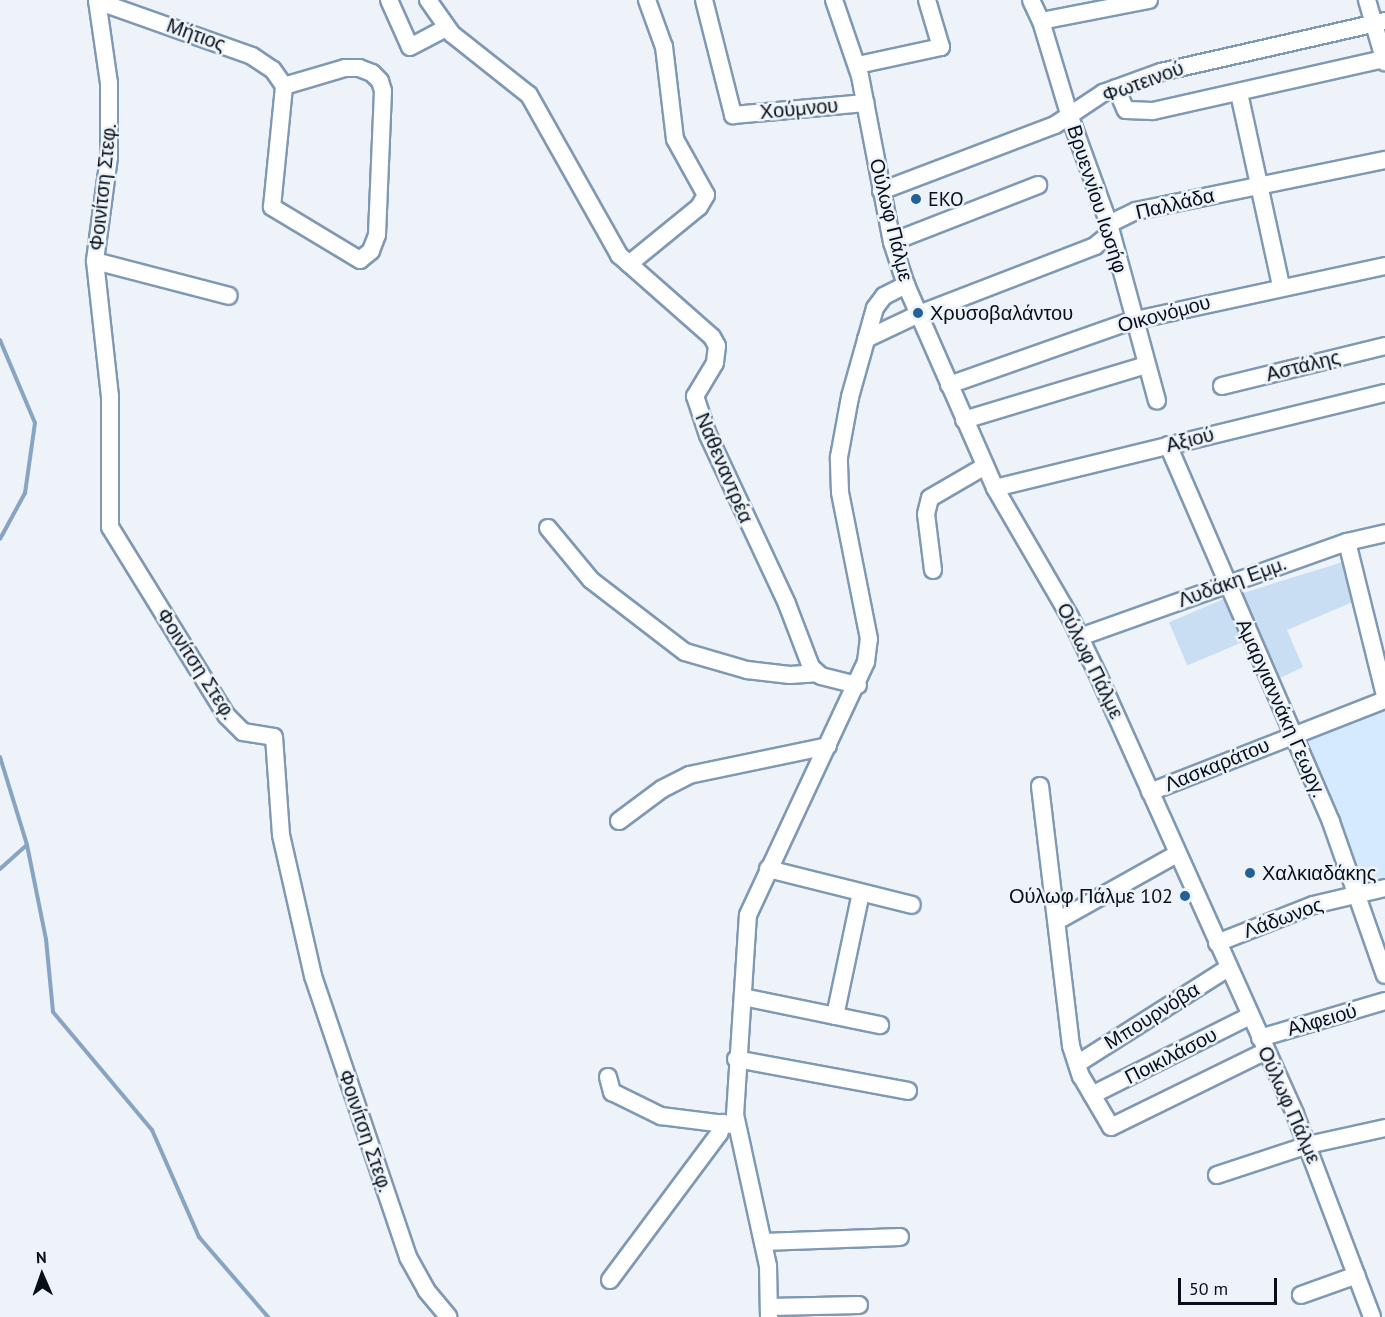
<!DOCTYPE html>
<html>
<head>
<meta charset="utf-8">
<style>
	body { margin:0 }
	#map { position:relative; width:1385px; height:1317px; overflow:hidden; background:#edf3f8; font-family:"PT Sans",sans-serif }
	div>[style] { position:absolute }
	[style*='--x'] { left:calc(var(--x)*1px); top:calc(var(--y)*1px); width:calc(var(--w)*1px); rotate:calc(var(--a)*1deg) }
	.built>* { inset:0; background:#d5eaff }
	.green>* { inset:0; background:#cadef3; transform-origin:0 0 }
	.stream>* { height:4px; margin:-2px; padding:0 2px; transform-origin:2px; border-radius:2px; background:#87a5c3 }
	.roads { filter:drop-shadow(2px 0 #7f99b4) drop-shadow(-2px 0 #7f99b4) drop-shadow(0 2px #7f99b4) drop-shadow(0 -2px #7f99b4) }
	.minor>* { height:16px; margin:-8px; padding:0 8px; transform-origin:8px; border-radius:8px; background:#fff }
	.dots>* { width:16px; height:16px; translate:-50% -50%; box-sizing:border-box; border:3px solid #edf3f8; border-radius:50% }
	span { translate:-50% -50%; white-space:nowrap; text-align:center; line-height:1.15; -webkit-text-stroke:5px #edf3f8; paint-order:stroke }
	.street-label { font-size:20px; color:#07101a }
	.poi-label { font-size:20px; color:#07101a }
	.left { translate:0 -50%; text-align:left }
	.right { translate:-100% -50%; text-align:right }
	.north { position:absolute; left:12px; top:1245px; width:60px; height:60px; -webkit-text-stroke:4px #edf3f8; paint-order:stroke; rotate:358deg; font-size:16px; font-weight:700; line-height:24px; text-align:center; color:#07101a }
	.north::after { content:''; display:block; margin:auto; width:21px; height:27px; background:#07101a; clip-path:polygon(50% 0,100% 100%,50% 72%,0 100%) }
	.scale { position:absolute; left:1178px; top:1278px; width:99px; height:27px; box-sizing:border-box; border:3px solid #07101a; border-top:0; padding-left:8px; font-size:18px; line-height:21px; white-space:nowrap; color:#07101a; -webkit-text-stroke:4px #edf3f8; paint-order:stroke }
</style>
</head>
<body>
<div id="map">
	<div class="built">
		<i style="clip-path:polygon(1385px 706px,1385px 879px,1365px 883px,1305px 738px)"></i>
	</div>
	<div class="green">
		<i style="clip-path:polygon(1346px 561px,1355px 601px,1287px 630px,1303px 667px,1278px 679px,1243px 593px)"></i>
		<i style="left:1226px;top:598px;width:47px;height:62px;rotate:67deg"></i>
	</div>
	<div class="stream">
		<i style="--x:0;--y:340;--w:90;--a:67.1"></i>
		<i style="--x:35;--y:423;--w:71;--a:98.1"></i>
		<i style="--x:25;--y:493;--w:52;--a:118.5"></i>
		<i style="--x:0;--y:757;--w:92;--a:72.9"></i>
		<i style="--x:27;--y:845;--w:96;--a:78.6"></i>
		<i style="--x:46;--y:939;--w:73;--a:84.5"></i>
		<i style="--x:53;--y:1012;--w:154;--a:50"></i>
		<i style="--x:152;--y:1130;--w:117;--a:66.3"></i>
		<i style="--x:199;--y:1237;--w:106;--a:49.2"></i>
		<i style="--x:0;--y:869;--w:36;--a:-42"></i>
	</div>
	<div class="roads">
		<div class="minor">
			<i style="--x:97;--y:0;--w:84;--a:81.8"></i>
			<i style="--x:109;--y:83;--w:74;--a:90"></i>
			<i style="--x:109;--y:157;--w:105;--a:97.7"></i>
			<i style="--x:95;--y:261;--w:136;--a:83.7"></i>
			<i style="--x:110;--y:396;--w:131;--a:90"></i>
			<i style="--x:110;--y:527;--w:221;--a:58.3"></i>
			<i style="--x:226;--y:715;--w:24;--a:45"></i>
			<i style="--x:243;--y:732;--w:31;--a:9"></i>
			<i style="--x:274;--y:737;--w:98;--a:85.9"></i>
			<i style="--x:281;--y:835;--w:145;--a:77.2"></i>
			<i style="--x:313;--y:976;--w:297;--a:71.3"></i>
			<i style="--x:408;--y:1257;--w:38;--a:61"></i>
			<i style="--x:426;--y:1290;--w:35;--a:50"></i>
			<i style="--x:389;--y:0;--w:51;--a:65.9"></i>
			<i style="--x:410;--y:47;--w:41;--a:-27.8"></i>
			<i style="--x:428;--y:0;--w:42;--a:54.8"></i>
			<i style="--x:452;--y:34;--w:98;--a:38.4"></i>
			<i style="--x:529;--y:95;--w:184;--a:60.6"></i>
			<i style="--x:619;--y:255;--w:124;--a:41.4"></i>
			<i style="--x:712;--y:337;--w:10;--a:61"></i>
			<i style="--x:717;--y:346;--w:17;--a:97"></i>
			<i style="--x:715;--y:363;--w:39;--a:121"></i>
			<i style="--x:695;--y:396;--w:41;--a:71.6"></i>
			<i style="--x:708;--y:435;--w:187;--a:64.9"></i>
			<i style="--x:787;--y:604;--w:67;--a:69.1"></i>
			<i style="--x:811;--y:667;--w:13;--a:42"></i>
			<i style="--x:821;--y:676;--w:38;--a:14"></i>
			<i style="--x:704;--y:0;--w:119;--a:75.8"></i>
			<i style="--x:733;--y:115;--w:133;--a:-5.2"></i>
			<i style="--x:834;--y:0;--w:80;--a:71.1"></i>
			<i style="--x:860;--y:76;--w:169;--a:79.1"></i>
			<i style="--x:892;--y:242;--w:45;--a:72"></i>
			<i style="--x:906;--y:285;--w:222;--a:66.3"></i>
			<i style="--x:995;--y:488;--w:149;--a:59.8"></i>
			<i style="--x:1070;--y:617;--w:64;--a:64.2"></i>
			<i style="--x:1098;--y:675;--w:481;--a:65.8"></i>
			<i style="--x:1295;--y:1114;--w:217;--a:69.2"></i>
			<i style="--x:1031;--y:0;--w:23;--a:65"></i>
			<i style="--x:1041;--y:21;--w:100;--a:73.2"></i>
			<i style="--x:1070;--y:117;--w:114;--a:70"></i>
			<i style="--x:1109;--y:224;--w:183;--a:74.8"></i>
			<i style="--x:1367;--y:0;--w:65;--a:73.8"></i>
			<i style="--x:97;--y:1;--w:164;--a:19.5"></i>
			<i style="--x:252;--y:56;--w:25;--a:34"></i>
			<i style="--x:273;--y:70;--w:19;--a:55"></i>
			<i style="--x:1041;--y:21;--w:110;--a:-11"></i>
			<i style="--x:858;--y:65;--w:85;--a:-12.2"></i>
			<i style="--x:941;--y:47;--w:49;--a:-106.6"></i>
			<i style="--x:345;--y:68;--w:14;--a:0"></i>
			<i style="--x:359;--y:68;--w:14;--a:21"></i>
			<i style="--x:372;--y:73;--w:11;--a:45"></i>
			<i style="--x:380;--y:81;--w:10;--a:73"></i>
			<i style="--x:383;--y:91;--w:144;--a:92.4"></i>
			<i style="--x:377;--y:235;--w:17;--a:111"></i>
			<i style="--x:371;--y:251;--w:14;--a:141"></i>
			<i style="--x:360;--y:260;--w:103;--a:-148.9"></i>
			<i style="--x:272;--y:207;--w:122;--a:-84.3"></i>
			<i style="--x:284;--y:86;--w:64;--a:-16.4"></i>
			<i style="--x:1116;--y:88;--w:24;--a:66"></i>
			<i style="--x:1126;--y:110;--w:27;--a:2"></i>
			<i style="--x:1153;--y:111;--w:237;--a:-12.7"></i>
			<i style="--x:1239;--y:93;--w:198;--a:77.7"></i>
			<i style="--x:881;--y:191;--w:186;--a:-20.8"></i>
			<i style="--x:1055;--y:125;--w:58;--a:-33.7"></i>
			<i style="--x:1103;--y:93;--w:62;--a:-19.9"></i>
			<i style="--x:1161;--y:72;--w:230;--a:-12.8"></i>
			<i style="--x:892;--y:242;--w:157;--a:-21.3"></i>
			<i style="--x:95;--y:261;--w:138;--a:14.6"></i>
			<i style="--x:629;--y:264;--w:90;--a:-39.2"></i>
			<i style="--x:699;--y:207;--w:14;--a:-60"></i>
			<i style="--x:706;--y:195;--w:64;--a:-119"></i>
			<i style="--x:675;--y:139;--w:93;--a:-96.8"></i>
			<i style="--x:664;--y:47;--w:50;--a:-109.9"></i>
			<i style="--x:866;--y:339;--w:59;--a:-25.3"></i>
			<i style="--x:919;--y:314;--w:189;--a:-21.1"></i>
			<i style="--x:1095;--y:246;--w:17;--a:-40"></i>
			<i style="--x:1108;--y:235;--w:11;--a:-85"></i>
			<i style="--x:1109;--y:224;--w:30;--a:-26"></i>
			<i style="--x:1136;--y:211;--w:254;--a:-11.6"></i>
			<i style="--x:949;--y:385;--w:193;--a:-19.4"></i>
			<i style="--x:1131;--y:321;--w:260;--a:-12.2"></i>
			<i style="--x:1222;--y:386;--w:168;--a:-13.8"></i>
			<i style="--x:964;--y:420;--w:190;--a:-16.8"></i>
			<i style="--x:1168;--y:445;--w:411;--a:66.6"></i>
			<i style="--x:1331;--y:822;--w:162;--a:70.6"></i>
			<i style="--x:995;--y:488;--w:401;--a:-13.7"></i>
			<i style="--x:548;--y:528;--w:67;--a:50.4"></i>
			<i style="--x:591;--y:580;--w:118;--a:37.5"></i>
			<i style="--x:685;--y:652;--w:65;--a:16.2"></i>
			<i style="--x:747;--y:670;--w:43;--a:6.6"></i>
			<i style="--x:790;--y:675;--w:26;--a:-4"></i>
			<i style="--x:1347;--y:542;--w:158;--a:76.1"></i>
			<i style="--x:933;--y:570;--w:56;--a:-97.1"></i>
			<i style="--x:926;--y:514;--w:16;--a:-76"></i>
			<i style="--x:930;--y:498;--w:64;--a:-30.2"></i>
			<i style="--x:1080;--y:637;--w:283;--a:-19.6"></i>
			<i style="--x:1347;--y:542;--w:39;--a:-13"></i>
			<i style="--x:1040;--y:786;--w:262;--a:83.2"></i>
			<i style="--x:1071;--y:1046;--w:32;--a:72"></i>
			<i style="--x:1081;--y:1076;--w:59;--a:59.5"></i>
			<i style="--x:1111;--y:1127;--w:173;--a:-26.1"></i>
			<i style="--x:1150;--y:792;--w:252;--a:-21.4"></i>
			<i style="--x:619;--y:821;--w:54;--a:-36.7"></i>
			<i style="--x:662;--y:789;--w:30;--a:-27"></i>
			<i style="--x:689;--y:775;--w:142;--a:-11.8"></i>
			<i style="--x:768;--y:869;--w:148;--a:14"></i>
			<i style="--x:1057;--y:921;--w:137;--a:-29.2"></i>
			<i style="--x:1217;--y:943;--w:103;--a:-21.6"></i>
			<i style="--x:1313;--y:905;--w:74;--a:-13.3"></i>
			<i style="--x:743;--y:997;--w:140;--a:11.6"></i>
			<i style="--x:835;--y:1016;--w:126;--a:-78.1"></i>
			<i style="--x:1260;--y:1038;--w:130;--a:-16.5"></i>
			<i style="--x:736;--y:1059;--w:175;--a:10.5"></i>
			<i style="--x:1077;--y:1064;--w:179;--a:-32.4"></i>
			<i style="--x:608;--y:1077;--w:16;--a:75"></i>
			<i style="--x:612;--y:1092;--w:55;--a:26.1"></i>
			<i style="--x:661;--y:1116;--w:72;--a:7.2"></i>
			<i style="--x:1092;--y:1095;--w:177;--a:-26.6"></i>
			<i style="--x:1217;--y:1175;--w:96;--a:-18.2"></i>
			<i style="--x:1308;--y:1145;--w:79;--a:-12.4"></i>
			<i style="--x:763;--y:1242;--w:137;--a:-2.1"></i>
			<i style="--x:610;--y:1280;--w:182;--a:-53.3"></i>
			<i style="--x:719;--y:1134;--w:12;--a:-70"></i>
			<i style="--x:1301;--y:1295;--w:59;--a:-19.7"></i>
			<i style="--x:770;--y:1307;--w:89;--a:-1.3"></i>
			<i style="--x:769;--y:1317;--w:51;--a:-91.1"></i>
			<i style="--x:768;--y:1266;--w:155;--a:-102.3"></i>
			<i style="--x:735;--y:1115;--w:200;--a:-86.3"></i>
			<i style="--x:748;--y:915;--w:279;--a:-65"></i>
			<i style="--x:866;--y:662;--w:23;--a:-83"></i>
			<i style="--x:869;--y:639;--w:150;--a:-101.2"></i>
			<i style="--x:840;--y:492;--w:35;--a:-92"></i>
			<i style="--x:839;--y:457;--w:61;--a:-79.6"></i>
			<i style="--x:850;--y:397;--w:92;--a:-74.3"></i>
			<i style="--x:875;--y:308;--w:15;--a:-53"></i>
			<i style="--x:884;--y:296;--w:25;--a:-27"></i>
		</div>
	</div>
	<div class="dots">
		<i style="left:916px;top:199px;background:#226197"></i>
		<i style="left:918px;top:313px;background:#226197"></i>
		<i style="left:1250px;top:873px;background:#226197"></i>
		<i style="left:1185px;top:896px;background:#226197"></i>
	</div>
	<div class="street-label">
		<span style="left:196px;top:35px;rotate:20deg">Μήτιος</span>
		<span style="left:1143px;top:82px;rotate:-20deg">Φωτεινού</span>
		<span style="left:799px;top:109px;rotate:-5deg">Χούμνου</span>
		<span style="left:103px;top:187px;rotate:-84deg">Φοινίτση Στεφ.</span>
		<span style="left:1097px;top:199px;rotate:72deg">Βρυεννίου Ιωσήφ</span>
		<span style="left:1175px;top:204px;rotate:-13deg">Παλλάδα</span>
		<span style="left:891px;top:220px;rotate:76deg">Ούλωφ Πάλμε</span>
		<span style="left:1164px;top:314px;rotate:-15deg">Οικονόμου</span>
		<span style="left:1303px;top:366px;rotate:-14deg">Αστάλης</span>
		<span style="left:1190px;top:440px;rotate:-14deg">Αξιού</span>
		<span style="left:724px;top:468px;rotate:67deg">Ναθεναντρέα</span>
		<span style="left:1232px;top:582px;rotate:-20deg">Λυδάκη Εμμ.</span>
		<span style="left:1090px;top:661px;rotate:64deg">Ούλωφ Πάλμε</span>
		<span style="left:196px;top:664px;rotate:57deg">Φοινίτση Στεφ.</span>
		<span style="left:1281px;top:708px;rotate:66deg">Αμαργιαννάκη Γεωργ.</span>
		<span style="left:1217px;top:765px;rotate:-22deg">Λασκαράτου</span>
		<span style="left:1283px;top:918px;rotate:-20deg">Λάδωνος</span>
		<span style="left:1152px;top:1016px;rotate:-32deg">Μπουρνόβα</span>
		<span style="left:1322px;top:1020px;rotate:-16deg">Αλφειού</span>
		<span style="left:1171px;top:1056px;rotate:-27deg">Ποικιλάσου</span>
		<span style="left:1289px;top:1105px;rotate:66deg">Ούλωφ Πάλμε</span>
		<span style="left:365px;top:1131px;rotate:71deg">Φοινίτση Στεφ.</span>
	</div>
	<div class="poi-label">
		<span class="left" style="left:928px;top:199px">EKO</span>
		<span class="left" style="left:930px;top:313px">Χρυσοβαλάντου</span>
		<span class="left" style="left:1262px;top:873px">Χαλκιαδάκης</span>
		<span class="right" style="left:1173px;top:896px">Ούλωφ Πάλμε 102</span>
	</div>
	<div class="north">N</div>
	<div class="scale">50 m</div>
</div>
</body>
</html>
